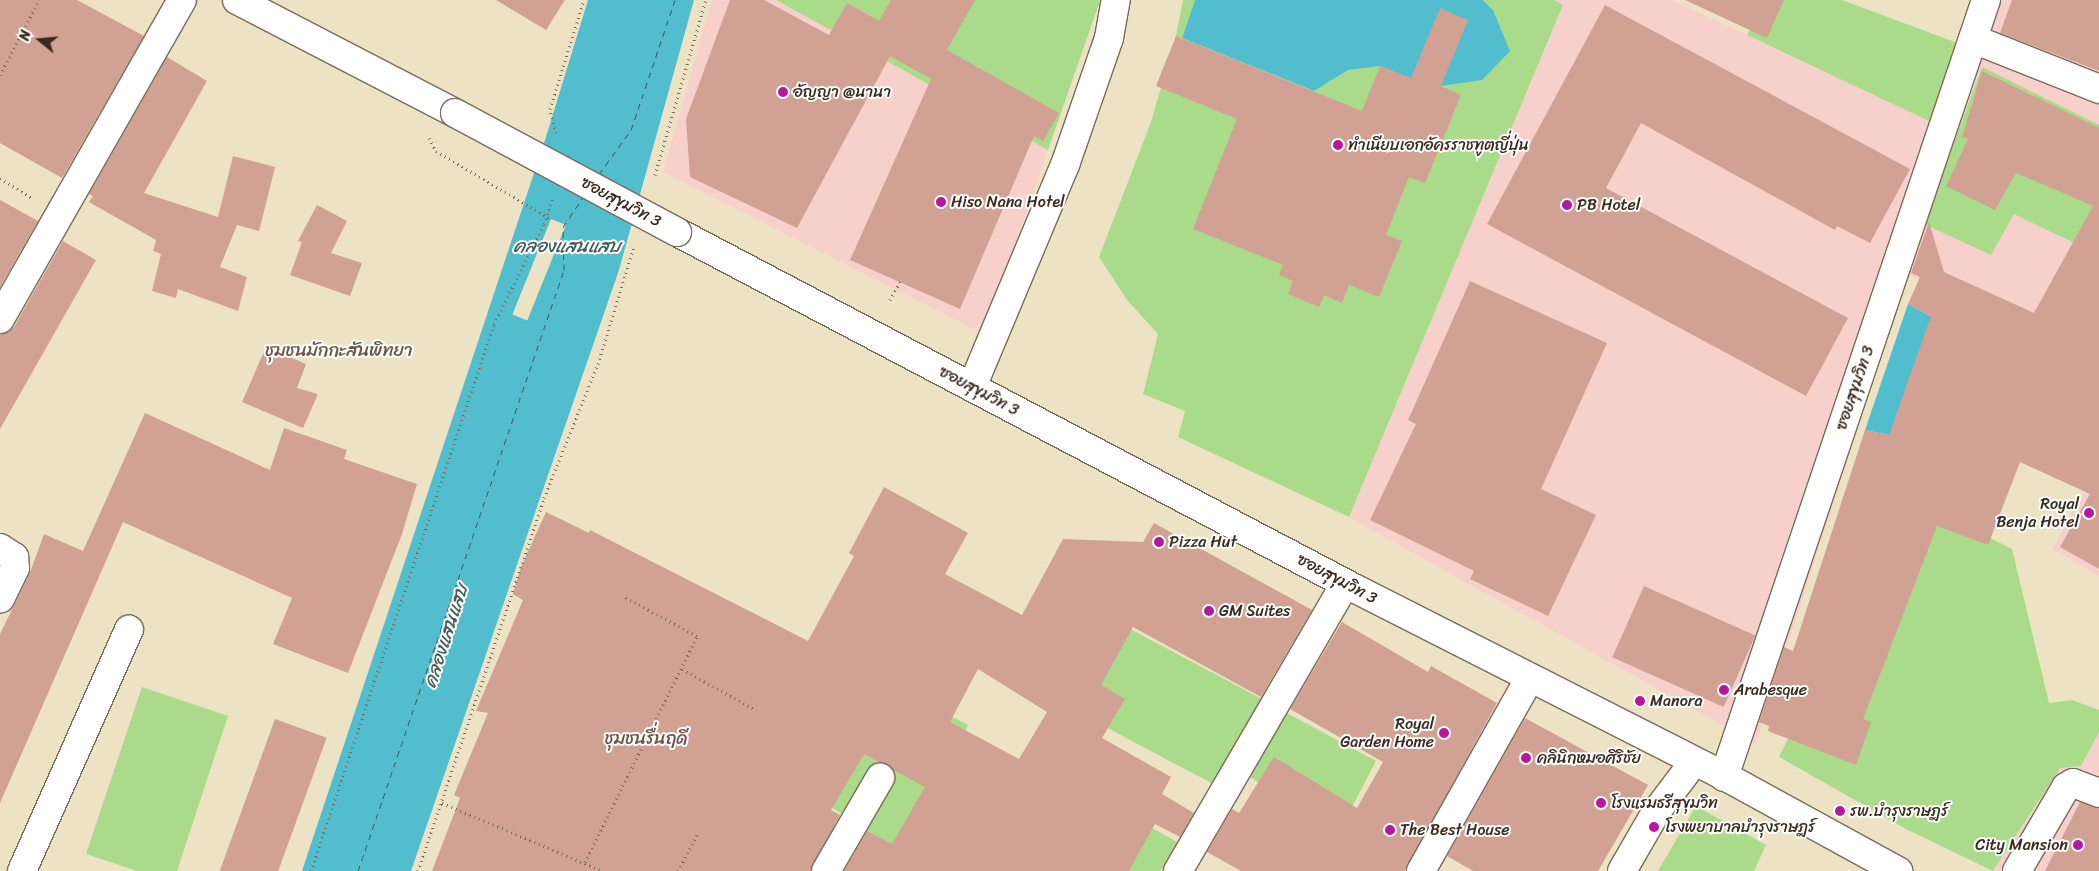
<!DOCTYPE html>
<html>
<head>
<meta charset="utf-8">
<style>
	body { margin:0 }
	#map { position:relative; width:2099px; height:871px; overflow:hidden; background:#ede3c4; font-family:Sriracha,"Playpen Sans Thai",sans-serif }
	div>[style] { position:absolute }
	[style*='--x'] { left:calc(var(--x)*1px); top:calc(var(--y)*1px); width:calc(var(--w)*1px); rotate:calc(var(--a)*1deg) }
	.built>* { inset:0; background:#f7d0cc }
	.green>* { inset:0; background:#a9db8a; transform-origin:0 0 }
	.water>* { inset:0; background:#52bdcc }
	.pier>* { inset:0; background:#ede3c4; transform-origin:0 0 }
	.ferry>* { height:1px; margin-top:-0.5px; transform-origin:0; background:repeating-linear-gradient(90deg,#435d5b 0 6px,transparent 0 11px) }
	.building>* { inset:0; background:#d1a193; transform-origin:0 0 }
	.path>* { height:3px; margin-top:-1.5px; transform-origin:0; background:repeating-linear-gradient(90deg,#796b58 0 1px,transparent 0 5px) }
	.roads { filter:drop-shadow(1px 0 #796b58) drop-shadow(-1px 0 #796b58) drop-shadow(0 1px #796b58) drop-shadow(0 -1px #796b58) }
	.minor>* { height:28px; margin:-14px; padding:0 14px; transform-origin:14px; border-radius:14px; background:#fff }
	.bridges { filter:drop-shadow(1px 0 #796b58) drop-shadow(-1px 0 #796b58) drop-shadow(0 1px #796b58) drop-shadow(0 -1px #796b58) }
	.minor-bridge>* { height:28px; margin:-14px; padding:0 14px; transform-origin:14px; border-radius:14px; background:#fff }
	.dots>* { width:14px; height:14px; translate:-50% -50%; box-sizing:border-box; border:2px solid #fff; border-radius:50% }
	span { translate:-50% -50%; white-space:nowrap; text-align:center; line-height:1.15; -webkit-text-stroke:4px #fff; paint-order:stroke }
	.poi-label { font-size:16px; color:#3b2a1e }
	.left { translate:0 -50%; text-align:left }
	.right { translate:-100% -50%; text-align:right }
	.street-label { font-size:16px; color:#3b2a1e }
	.water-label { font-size:18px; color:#435d5b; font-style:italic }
	.neighbourhood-label { font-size:18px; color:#705447 }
	.north { position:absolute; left:15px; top:15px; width:50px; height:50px; -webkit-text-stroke:4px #fff; paint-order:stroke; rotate:287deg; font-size:14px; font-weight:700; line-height:20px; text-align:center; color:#3b2a1e }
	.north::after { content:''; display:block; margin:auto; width:18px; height:22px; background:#3b2a1e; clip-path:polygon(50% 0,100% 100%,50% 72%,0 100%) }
</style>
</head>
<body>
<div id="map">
	<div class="built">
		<i style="clip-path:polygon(712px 0,776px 0,1048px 150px,984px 334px,663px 172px)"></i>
		<i style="clip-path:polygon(1554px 0,1672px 0,1931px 122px,1976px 0,2099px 0,2099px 373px,1907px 273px,1756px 744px,1349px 517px,1563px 6px)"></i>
		<i style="clip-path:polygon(2099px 465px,2099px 576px,2052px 549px)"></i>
		<i style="clip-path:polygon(2099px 732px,2099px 871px,1993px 871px,2060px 768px,2081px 766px)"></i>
	</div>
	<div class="green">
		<i style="clip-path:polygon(776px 0,1099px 0,1100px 1px,1048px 150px)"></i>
		<i style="clip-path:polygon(1183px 0,1195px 0,1182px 38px,1314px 91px,1348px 70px,1380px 66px,1493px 10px,1483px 0,1554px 0,1563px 5px,1349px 517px,1178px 437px,1185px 411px,1143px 394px,1158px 334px,1127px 300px,1099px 257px,1151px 122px,1176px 36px)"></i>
		<i style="clip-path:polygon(1765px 0,1842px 0,1960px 44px,1931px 122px,1747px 35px)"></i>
		<i style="clip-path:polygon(1982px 67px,2099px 125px,2099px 255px,2014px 214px,1991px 255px,1924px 224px)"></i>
		<i style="clip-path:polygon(1906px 495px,2012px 549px,2049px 703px,2072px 700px,2099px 710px,2099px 732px,2081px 766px,2060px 768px,1993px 871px,1906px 829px,1779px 757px)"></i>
		<i style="left:1117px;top:622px;width:169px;height:98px;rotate:28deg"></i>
		<i style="clip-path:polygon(142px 687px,228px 716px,177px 871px,137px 871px,86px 854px)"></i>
		<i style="clip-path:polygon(897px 688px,968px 725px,903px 855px,822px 801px)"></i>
		<i style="clip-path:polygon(1283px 711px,1376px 761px,1323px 863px,1303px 813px,1246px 774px)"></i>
		<i style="clip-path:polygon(1696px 806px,1766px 845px,1754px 871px,1658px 871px)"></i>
		<i style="clip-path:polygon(1145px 824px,1177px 842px,1160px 871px,1119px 871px)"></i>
	</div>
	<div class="water">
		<i style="clip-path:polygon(588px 0,694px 0,619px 270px,411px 871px,302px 871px,546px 137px)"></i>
		<i style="clip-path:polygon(1195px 0,1483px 0,1493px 10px,1510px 51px,1482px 80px,1441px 86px,1420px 82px,1380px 66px,1348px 70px,1314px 91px,1182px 38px)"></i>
		<i style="clip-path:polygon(1908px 304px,2003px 355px,1889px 435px,1865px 430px)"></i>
	</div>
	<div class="pier">
		<i style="left:551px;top:219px;width:16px;height:103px;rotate:22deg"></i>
	</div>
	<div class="ferry">
		<i style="--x:599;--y:174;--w:54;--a:-54"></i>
		<i style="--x:631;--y:130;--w:137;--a:-71.3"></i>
		<i style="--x:358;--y:871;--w:635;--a:-71.08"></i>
		<i style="--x:564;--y:270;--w:43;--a:-91.3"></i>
		<i style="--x:563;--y:227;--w:37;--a:-56"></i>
	</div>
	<div class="building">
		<i style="clip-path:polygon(0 0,77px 0,144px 36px,62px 178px,0 143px)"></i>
		<i style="clip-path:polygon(496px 0,565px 0,546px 30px)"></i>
		<i style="clip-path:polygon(730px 0,764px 0,829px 35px,847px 3px,879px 21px,891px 0,975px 0,947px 50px,1059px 113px,1043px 141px,1034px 136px,960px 309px,850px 260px,931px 79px,890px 56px,797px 228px,690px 177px,686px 119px)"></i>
		<i style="clip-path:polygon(1685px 0,1784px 0,1767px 38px)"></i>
		<i style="clip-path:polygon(2012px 0,2099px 0,2099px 71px,2000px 33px)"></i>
		<i style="clip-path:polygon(1605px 5px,1910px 169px,1870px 243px,1837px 226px,1835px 230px,1641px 123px,1606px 188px,1848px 318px,1806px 396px,1487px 224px)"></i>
		<i style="clip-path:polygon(1440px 8px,1468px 20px,1441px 86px,1461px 95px,1425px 183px,1409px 177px,1386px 235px,1402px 241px,1379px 297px,1349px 285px,1342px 303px,1324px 295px,1319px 307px,1288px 294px,1293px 281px,1279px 275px,1283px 265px,1193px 229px,1237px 119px,1156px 86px,1176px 36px,1362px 111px,1380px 66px,1411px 78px)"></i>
		<i style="clip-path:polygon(167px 57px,207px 81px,144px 193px,218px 217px,233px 156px,275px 167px,259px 231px,237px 225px,220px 267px,247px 277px,238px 311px,178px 289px,176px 298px,152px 291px,161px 254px,153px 251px,156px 240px,89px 202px,93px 196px,89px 194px)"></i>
		<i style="clip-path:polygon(1982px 71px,2099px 128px,2099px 569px,2060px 547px,2090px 494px,2020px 462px,1988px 545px,1937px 526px,1863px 719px,1871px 722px,1856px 765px,1768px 731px,1769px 726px,1759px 722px,1784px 647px,1793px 651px,1865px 430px,1889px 435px,1931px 316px,1908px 304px,1920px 277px,1911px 273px,1929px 222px,1944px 272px,2034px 313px,2093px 206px,2016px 173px,1995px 210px,1946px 186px,1968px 139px,1962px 137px)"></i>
		<i style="clip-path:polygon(0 200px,38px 221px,0 287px)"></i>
		<i style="clip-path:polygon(317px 205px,347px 221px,331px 253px,362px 263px,350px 296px,290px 275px,302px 242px,298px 241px)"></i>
		<i style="clip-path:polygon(63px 241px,96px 260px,0 429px,0 335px,14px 327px)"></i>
		<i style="clip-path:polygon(1470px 281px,1607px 343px,1541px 489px,1596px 515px,1548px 616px,1470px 579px,1474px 571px,1370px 520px,1416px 424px,1408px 420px)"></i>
		<i style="clip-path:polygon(266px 347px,306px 364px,297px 388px,318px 394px,303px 428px,242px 402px)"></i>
		<i style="clip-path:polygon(145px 413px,270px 470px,284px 428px,347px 450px,344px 459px,417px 484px,402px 534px,348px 673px,273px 644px,292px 598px,123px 522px,0 803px,0 634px,29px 575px,44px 534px,83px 551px)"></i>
		<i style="clip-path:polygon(evenodd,884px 487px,968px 533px,945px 574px,1022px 615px,1063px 539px,1143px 542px,1154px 523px,1312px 610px,1261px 697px,1133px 627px,1101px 685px,1125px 699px,1102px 738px,1171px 777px,1162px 794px,1194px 813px,1180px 837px,1155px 824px,1129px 871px,844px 871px,867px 831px,892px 844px,925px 787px,864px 754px,831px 810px,840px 815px,810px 871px,432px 871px,460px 798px,454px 795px,488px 713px,476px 711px,523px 600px,513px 594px,521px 567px,546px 512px,589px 533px,590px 530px,808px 641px,854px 556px,849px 553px,884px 487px,978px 669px,1047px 712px,1019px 759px,950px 722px,978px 669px)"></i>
		<i style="left:1644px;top:586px;width:122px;height:78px;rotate:24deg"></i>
		<i style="clip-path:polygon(1342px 622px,1428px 672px,1431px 666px,1497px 703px,1405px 871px,1241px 871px,1207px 852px,1232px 809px,1239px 813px,1274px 757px,1357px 808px,1383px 762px,1290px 709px)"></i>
		<i style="clip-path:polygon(1525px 718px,1648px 785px,1598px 871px,1473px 871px,1447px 856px)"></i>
		<i style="left:275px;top:719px;width:55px;height:162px;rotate:20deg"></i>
		<i style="clip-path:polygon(2080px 802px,2099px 808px,2099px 871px,2045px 871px)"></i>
	</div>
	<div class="path">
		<i style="--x:0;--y:75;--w:85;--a:-62.5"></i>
		<i style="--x:556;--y:133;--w:25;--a:-104"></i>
		<i style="--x:550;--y:109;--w:114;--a:-72.7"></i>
		<i style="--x:429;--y:138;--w:15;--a:62"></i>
		<i style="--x:436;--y:151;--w:134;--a:30.6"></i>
		<i style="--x:655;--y:175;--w:182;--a:-73.8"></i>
		<i style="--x:0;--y:178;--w:39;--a:32"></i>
		<i style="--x:890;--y:300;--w:21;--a:-61"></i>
		<i style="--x:682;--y:669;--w:85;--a:29"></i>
		<i style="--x:442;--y:803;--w:175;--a:22.9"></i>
		<i style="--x:585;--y:862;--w:252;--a:-63.6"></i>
		<i style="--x:697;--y:636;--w:82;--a:-151.6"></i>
		<i style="--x:311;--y:871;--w:577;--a:-71.5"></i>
		<i style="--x:494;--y:324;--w:112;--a:-63.4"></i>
		<i style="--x:544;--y:224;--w:26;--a:-72"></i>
		<i style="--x:418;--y:871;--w:394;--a:-71.3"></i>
		<i style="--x:544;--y:498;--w:144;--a:-68.1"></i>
		<i style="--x:598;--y:364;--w:123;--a:-73"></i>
		<i style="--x:678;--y:871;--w:41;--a:-62.2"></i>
	</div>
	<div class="roads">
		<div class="minor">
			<i style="--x:237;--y:0;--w:246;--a:27.4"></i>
			<i style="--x:1973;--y:39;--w:136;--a:21.6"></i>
			<i style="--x:677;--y:232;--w:765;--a:27.74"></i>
			<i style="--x:1354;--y:588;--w:422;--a:26.9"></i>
			<i style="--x:1730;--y:779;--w:192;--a:28.7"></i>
			<i style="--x:0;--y:319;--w:367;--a:-60.3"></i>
			<i style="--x:972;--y:387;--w:241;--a:-67.3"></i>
			<i style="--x:1065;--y:165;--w:134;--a:-70.9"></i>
			<i style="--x:1109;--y:38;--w:39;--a:-80"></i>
			<i style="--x:0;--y:548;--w:17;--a:33"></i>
			<i style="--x:14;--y:557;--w:11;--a:85"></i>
			<i style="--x:15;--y:568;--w:34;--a:116"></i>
			<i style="--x:1724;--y:777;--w:820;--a:-71.37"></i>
			<i style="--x:22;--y:871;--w:264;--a:-66.1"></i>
			<i style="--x:826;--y:871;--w:108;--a:-59.9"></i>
			<i style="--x:1178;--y:871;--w:332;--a:-59.8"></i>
			<i style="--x:1421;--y:871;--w:220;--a:-60.6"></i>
			<i style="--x:1622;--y:871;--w:68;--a:-60"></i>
			<i style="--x:1656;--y:812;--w:61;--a:-52.9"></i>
			<i style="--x:2017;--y:871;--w:97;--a:-59.7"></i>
			<i style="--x:2066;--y:787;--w:8;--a:-30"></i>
			<i style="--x:2073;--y:783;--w:28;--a:21"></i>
		</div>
	</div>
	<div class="bridges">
		<div class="minor-bridge">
			<i style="--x:455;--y:113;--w:252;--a:28.2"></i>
		</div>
	</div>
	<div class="dots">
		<i style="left:783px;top:92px;background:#b5179e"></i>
		<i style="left:1338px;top:145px;background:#b5179e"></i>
		<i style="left:941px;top:202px;background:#b5179e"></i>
		<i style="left:1567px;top:205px;background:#b5179e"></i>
		<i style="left:2089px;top:513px;background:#b5179e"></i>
		<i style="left:1159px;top:542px;background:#b5179e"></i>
		<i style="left:1209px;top:611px;background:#b5179e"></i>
		<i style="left:1724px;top:690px;background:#b5179e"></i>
		<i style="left:1640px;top:701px;background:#b5179e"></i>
		<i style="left:1444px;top:733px;background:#b5179e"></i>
		<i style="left:1526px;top:758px;background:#b5179e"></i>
		<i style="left:1601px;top:803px;background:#b5179e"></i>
		<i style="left:1840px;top:811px;background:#b5179e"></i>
		<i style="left:1654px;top:827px;background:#b5179e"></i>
		<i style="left:1390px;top:830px;background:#b5179e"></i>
		<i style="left:2078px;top:845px;background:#b5179e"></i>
	</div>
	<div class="poi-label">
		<span class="left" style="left:793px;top:92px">อัญญา @นานา</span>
		<span class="left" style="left:1348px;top:145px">ทำเนียบเอกอัครราชทูตญี่ปุ่น</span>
		<span class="left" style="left:951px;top:202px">Hiso Nana Hotel</span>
		<span class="left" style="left:1577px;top:205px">PB Hotel</span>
		<span class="right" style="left:2079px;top:513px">Royal<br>Benja Hotel</span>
		<span class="left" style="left:1169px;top:542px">Pizza Hut</span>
		<span class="left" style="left:1219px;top:611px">GM Suites</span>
		<span class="left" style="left:1734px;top:690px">Arabesque</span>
		<span class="left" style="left:1650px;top:701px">Manora</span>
		<span class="right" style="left:1434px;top:733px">Royal<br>Garden Home</span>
		<span class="left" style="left:1537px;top:758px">คลินิกหมอศิริชัย</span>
		<span class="left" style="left:1611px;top:803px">โรงแรมธรีสุขุมวิท</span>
		<span class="left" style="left:1850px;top:811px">รพ.บำรุงราษฎร์</span>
		<span class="left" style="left:1665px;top:827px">โรงพยาบาลบำรุงราษฎร์</span>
		<span class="left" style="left:1400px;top:830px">The Best House</span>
		<span class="right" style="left:2068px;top:845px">City Mansion</span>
	</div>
	<div class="street-label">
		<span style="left:621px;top:202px;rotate:28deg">ซอยสุขุมวิท 3</span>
		<span style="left:1855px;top:388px;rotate:-71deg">ซอยสุขุมวิท 3</span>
		<span style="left:979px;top:391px;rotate:28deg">ซอยสุขุมวิท 3</span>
		<span style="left:1337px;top:579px;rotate:28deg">ซอยสุขุมวิท 3</span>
	</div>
	<div class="water-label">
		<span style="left:567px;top:246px">คลองแสนแสบ</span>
		<span style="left:446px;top:636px;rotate:-72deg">คลองแสนแสบ</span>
	</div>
	<div class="neighbourhood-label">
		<span style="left:339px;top:350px">ชุมชนมักกะสันพิทยา</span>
		<span style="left:646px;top:738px">ชุมชนรื่นฤดี</span>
	</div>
	<div class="north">N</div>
</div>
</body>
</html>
